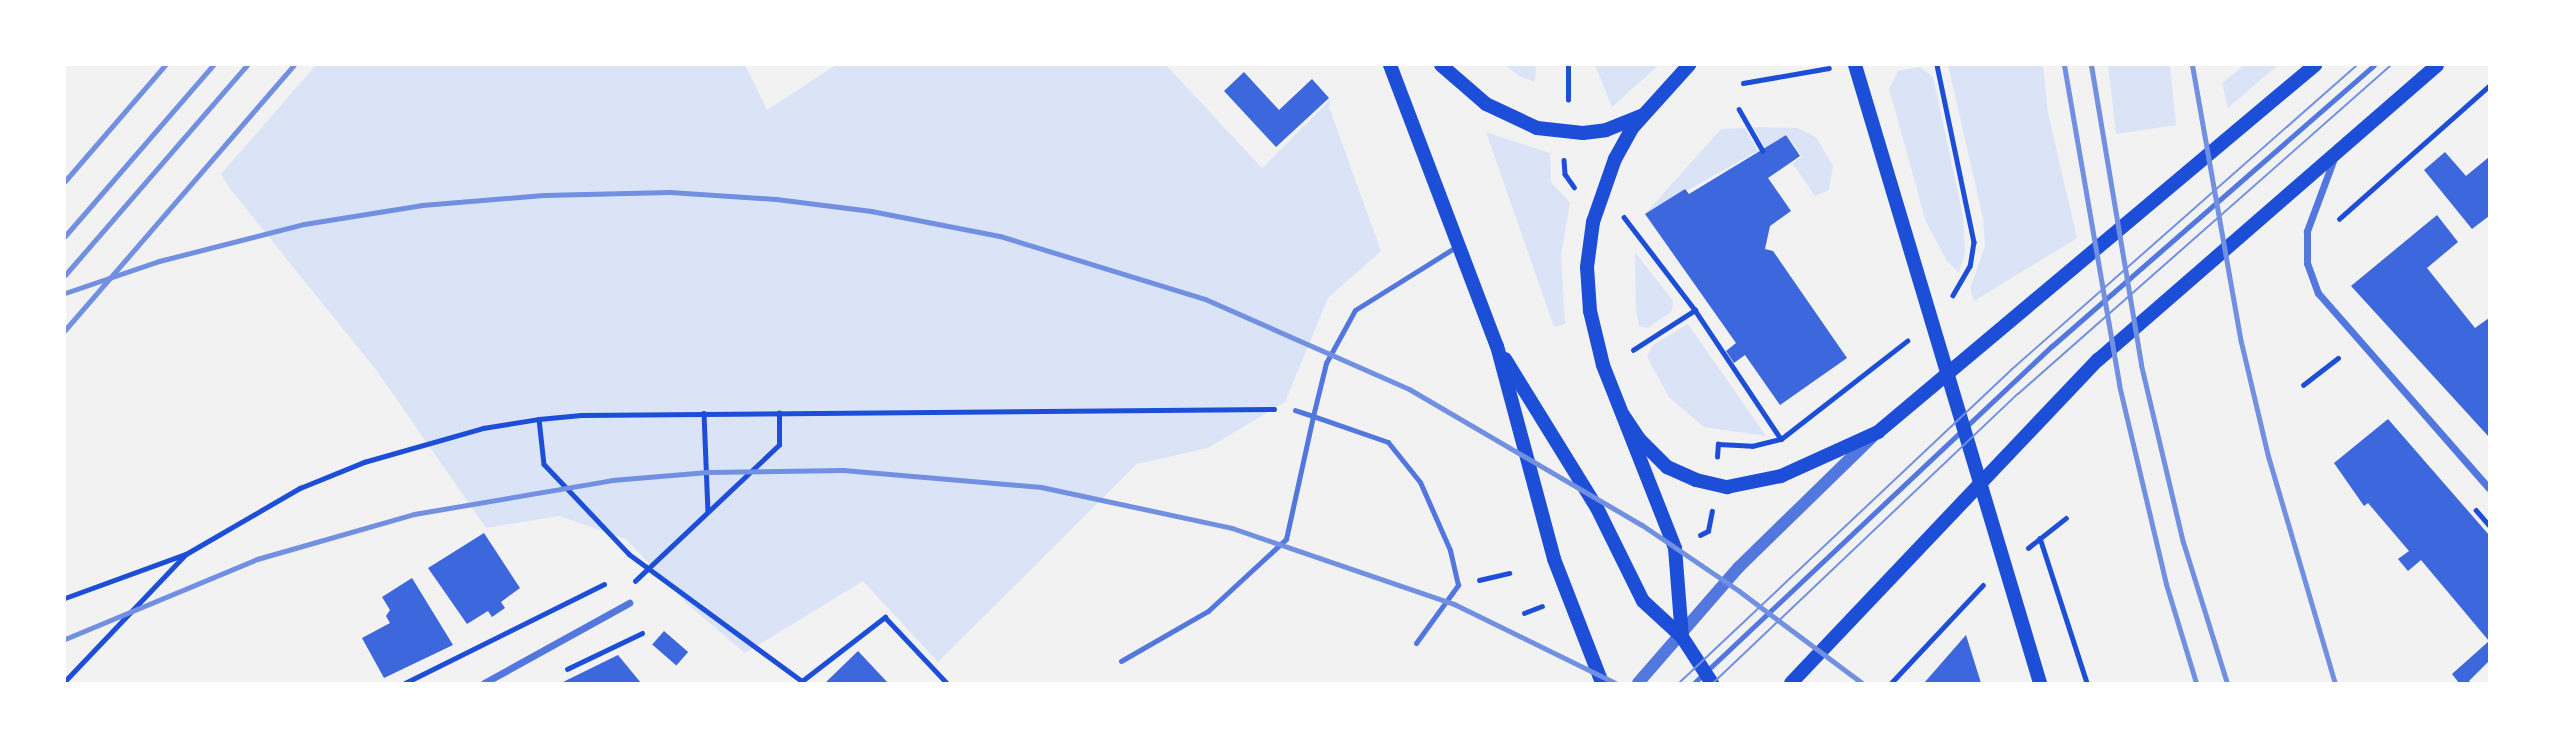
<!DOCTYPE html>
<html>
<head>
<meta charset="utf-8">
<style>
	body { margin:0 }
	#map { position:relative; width:2554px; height:748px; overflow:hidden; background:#f2f2f2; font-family:Ubuntu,sans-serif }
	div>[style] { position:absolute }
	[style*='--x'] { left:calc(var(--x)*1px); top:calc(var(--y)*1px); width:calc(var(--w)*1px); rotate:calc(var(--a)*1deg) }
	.green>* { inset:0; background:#dbe4f7 }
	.building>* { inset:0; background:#3d67dc; transform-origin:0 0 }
	.path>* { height:4.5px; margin:-2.25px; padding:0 2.25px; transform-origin:2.25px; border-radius:2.25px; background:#1d4ed8 }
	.service>* { height:5px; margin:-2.5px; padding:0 2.5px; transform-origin:2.5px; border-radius:2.5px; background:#5277de }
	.minor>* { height:7px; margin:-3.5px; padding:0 3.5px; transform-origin:3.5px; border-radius:3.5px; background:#5277de }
	.tertiary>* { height:12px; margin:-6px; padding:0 6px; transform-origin:6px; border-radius:6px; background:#5277de }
	.secondary>* { height:14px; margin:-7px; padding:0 7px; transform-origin:7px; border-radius:7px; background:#1d4ed8 }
	.tram>* { height:2px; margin:-1px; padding:0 1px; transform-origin:1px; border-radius:1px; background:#7290e2 }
	.rail>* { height:5px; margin:-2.5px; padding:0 2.5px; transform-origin:2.5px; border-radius:2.5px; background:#7290e2 }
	span { translate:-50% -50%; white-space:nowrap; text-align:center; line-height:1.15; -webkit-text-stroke:5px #fff; paint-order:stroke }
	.frame { position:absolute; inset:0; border:66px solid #fff; pointer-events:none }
</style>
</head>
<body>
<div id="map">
	<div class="green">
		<i style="clip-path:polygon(316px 65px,745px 65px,767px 110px,836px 65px,1166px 65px,1262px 168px,1331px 99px,1329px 107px,1381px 251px,1328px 298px,1285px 402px,1208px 448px,1137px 464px,938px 662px,863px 581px,745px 653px,686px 603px,626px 539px,559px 516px,486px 528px,377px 371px,231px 190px,221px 174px)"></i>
		<i style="clip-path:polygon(1505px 65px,1536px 65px,1535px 82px,1519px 76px)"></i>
		<i style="clip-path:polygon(1595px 65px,1659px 65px,1612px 107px)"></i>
		<i style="clip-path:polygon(1948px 65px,2043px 65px,2048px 113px,2077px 238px,1974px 301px,1970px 289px,1985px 246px,1983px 218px)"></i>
		<i style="clip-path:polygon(2108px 65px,2170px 65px,2176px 125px,2116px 134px)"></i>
		<i style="clip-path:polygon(2244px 65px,2278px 65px,2228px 108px,2222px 83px)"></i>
		<i style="clip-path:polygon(1920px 67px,1933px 77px,1963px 216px,1965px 253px,1959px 273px,1947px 261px,1926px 222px,1889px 89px,1898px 71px)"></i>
		<i style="clip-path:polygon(1753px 127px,1798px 128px,1816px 137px,1833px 166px,1829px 190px,1815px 196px,1792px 163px,1802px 157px,1786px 134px,1765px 148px)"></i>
		<i style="clip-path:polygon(1745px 128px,1758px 151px,1645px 214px,1721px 129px)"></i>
		<i style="clip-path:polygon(1486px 132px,1550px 153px,1551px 182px,1570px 203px,1561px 255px,1565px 324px,1554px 327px)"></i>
		<i style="clip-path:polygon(1635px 252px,1673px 301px,1672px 311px,1648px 328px,1639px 326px,1636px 309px)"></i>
		<i style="clip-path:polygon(1688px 324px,1766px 436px,1704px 427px,1669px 397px,1647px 357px,1653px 345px)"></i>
	</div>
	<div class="building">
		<i style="clip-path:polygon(1244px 72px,1279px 110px,1312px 79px,1329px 98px,1276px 147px,1224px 91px)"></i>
		<i style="clip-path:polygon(1786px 135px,1800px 156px,1768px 178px,1791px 211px,1770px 226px,1765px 249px,1773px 251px,1847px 358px,1780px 405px,1745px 355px,1734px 363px,1726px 351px,1736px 343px,1645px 214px,1685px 189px,1689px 194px)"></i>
		<i style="clip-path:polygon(2445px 152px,2466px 176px,2489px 157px,2489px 216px,2472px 229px,2424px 170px)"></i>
		<i style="clip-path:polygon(2437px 215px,2458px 242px,2427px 268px,2475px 328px,2489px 318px,2489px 437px,2351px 286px)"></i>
		<i style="clip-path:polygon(2388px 419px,2489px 535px,2489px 661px,2469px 681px,2471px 683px,2459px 683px,2452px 674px,2489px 641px,2421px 560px,2408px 571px,2398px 559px,2409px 551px,2368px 503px,2364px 506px,2334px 463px)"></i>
		<i style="clip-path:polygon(484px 533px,520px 588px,501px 602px,505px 608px,492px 617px,488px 611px,467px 624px,428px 568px)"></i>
		<i style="clip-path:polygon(412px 578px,453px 645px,384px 678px,362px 638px,390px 623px,386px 616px,390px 610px,382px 597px)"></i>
		<i style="left:664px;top:631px;width:32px;height:18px;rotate:41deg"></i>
		<i style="clip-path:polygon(1966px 635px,1981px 683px,1924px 683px)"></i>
		<i style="clip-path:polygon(858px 651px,888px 683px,825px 683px)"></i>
		<i style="clip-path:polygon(618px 655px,641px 683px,561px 683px)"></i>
	</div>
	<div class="path">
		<i style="--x:1937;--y:65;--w:181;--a:78.2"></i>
		<i style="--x:1974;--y:242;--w:24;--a:99"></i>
		<i style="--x:1970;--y:266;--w:34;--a:120"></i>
		<i style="--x:1743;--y:83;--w:87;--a:-9.9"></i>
		<i style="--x:1568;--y:100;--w:35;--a:-90"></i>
		<i style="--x:1739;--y:109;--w:48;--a:60.3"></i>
		<i style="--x:1564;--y:160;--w:14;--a:86"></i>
		<i style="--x:1565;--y:174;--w:16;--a:55"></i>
		<i style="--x:1624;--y:217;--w:117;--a:52.6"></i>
		<i style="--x:1695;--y:310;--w:155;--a:56.3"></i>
		<i style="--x:2339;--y:219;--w:200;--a:-41.6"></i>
		<i style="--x:1633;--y:350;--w:74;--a:-32.8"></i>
		<i style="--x:2303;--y:385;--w:44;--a:-37.6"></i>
		<i style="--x:704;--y:413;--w:98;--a:87.7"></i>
		<i style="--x:539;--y:419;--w:45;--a:83.7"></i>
		<i style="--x:544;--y:464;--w:124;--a:46.6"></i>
		<i style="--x:629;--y:554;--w:215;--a:36.3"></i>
		<i style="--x:802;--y:681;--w:105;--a:-37.6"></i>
		<i style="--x:885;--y:617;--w:91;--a:46.8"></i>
		<i style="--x:1717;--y:457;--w:13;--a:-86"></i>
		<i style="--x:1718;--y:444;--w:34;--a:3"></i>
		<i style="--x:1752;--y:446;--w:30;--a:-14"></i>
		<i style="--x:1781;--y:439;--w:160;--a:-37.9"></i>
		<i style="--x:2476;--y:510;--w:20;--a:49"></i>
		<i style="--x:1700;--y:535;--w:9;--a:-27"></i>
		<i style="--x:1708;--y:531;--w:20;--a:-79"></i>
		<i style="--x:2040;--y:538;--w:152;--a:72"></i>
		<i style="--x:2028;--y:548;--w:48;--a:-38.3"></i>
		<i style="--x:1479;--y:580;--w:31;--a:-13"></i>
		<i style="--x:635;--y:581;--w:198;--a:-43.4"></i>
		<i style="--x:779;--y:445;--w:32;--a:-90"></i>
		<i style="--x:65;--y:598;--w:129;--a:-20"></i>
		<i style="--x:186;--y:554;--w:132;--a:-30.1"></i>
		<i style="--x:300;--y:488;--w:69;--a:-22.1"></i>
		<i style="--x:364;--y:462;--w:124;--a:-15.9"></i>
		<i style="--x:483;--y:428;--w:57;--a:-9.1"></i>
		<i style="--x:539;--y:419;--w:42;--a:-5.4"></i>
		<i style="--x:581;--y:415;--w:693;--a:-0.5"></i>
		<i style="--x:1524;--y:613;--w:19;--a:-21"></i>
		<i style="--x:567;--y:669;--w:83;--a:-25.6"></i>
		<i style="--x:65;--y:681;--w:174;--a:-46.4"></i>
		<i style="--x:405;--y:683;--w:222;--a:-26.4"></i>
		<i style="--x:1891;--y:683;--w:134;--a:-46.8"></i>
	</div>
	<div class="service">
		<i style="--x:1416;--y:643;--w:72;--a:-54.1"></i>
		<i style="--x:1458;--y:585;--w:36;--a:-103"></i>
		<i style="--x:1450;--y:550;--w:74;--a:-113.8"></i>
		<i style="--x:1420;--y:482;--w:51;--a:-128.7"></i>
		<i style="--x:1388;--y:442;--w:79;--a:-160.9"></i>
		<i style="--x:1313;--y:416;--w:55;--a:-76.2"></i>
		<i style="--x:1326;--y:363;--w:60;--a:-61.3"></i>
		<i style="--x:1355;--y:310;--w:119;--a:-32"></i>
		<i style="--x:1121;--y:661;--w:100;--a:-29.9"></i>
		<i style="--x:1208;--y:611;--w:106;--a:-42.7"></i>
		<i style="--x:1286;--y:539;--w:126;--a:-77.6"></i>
		<i style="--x:1313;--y:416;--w:19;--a:-162"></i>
		<i style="--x:1694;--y:683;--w:492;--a:-43.3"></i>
		<i style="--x:2052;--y:346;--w:427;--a:-41.1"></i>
	</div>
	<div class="minor">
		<i style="--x:2333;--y:161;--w:75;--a:110.4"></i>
		<i style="--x:2307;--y:231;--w:32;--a:90"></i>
		<i style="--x:2307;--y:263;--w:32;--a:70"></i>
		<i style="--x:2318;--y:293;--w:259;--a:48.8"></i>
		<i style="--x:484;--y:683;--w:166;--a:-28.9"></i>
	</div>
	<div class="tertiary">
		<i style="--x:1638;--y:683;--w:154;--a:-49"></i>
		<i style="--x:1739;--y:567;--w:186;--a:-44.3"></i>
	</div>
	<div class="secondary">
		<i style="--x:1390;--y:65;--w:301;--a:69.2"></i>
		<i style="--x:1497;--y:346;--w:220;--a:75"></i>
		<i style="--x:1554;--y:559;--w:133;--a:68.8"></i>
		<i style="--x:1441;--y:65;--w:60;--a:40.9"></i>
		<i style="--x:1486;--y:104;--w:56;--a:25.2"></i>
		<i style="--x:1537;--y:128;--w:46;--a:6.2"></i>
		<i style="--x:1583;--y:133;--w:23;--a:-7"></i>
		<i style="--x:1606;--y:130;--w:37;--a:-22"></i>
		<i style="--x:1855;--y:65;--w:645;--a:73.33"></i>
		<i style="--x:1505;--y:359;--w:175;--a:58.3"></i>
		<i style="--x:1597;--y:508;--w:104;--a:63.7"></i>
		<i style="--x:1643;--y:601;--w:53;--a:42.7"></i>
		<i style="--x:1682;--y:637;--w:55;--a:56.9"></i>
		<i style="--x:1623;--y:415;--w:29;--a:56"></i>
		<i style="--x:1639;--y:439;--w:40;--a:45"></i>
		<i style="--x:1667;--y:467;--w:32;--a:24"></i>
		<i style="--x:1696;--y:480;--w:32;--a:13"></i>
		<i style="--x:1727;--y:487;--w:55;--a:-11.5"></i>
		<i style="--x:1781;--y:476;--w:107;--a:-24.4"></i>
		<i style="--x:1878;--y:432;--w:571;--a:-40.02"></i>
		<i style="--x:1682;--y:637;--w:89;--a:-94.5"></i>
		<i style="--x:1675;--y:548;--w:197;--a:-111.5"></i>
		<i style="--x:1603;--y:365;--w:56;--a:-103.5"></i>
		<i style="--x:1590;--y:311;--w:44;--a:-93.9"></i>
		<i style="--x:1587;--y:267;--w:45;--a:-82.4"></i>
		<i style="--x:1593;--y:222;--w:67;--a:-70.8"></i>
		<i style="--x:1615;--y:159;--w:37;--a:-61"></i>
		<i style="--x:1633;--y:127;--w:84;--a:-47.9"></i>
		<i style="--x:1791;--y:683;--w:446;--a:-46.5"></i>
		<i style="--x:2098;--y:360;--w:449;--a:-41"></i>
	</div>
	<div class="tram">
		<i style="--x:1679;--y:683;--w:456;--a:-43.3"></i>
		<i style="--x:2011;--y:370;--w:461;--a:-41.4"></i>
		<i style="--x:1713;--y:683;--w:420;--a:-43.5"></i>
		<i style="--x:2018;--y:394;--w:497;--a:-41.4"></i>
	</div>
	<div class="rail">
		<i style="--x:2064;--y:65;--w:325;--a:80.2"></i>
		<i style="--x:2119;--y:385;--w:204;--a:76.7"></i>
		<i style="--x:2166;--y:584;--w:103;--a:73.1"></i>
		<i style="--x:2091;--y:65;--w:304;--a:80.5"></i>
		<i style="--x:2141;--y:365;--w:182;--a:76.7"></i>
		<i style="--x:2183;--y:542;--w:148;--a:72.7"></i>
		<i style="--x:2192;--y:65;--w:281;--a:80"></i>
		<i style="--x:2241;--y:342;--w:117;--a:76.7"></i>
		<i style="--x:2268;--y:456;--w:237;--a:73.6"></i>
		<i style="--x:65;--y:181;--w:153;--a:-49.2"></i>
		<i style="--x:65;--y:236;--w:226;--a:-49.1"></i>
		<i style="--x:65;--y:275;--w:278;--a:-49.1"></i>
		<i style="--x:65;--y:293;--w:99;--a:-18.8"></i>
		<i style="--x:159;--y:261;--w:150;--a:-14.3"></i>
		<i style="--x:304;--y:224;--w:120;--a:-9.1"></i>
		<i style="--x:422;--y:205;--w:122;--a:-4.7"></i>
		<i style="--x:544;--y:195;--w:126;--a:-1.4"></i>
		<i style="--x:670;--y:192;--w:106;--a:3.8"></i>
		<i style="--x:776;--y:199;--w:96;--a:7.2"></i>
		<i style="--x:871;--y:211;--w:131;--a:11"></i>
		<i style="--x:1000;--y:236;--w:214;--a:17.1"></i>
		<i style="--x:1205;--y:299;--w:223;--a:23.8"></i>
		<i style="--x:1409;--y:389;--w:270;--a:30.3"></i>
		<i style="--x:1642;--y:525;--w:117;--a:34.2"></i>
		<i style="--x:1739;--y:591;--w:154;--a:36.8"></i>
		<i style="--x:65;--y:330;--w:350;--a:-49.2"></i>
		<i style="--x:65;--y:639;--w:208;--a:-22.6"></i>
		<i style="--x:257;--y:559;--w:163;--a:-16"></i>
		<i style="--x:414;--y:514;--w:201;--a:-9.7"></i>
		<i style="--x:612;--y:480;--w:96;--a:-4.8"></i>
		<i style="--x:708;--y:472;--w:135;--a:-0.8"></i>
		<i style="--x:843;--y:470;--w:199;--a:4.9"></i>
		<i style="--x:1041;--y:487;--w:195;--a:12.1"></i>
		<i style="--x:1232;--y:528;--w:235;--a:18.9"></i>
		<i style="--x:1454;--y:604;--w:179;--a:26.1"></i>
	</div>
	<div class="frame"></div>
</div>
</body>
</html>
